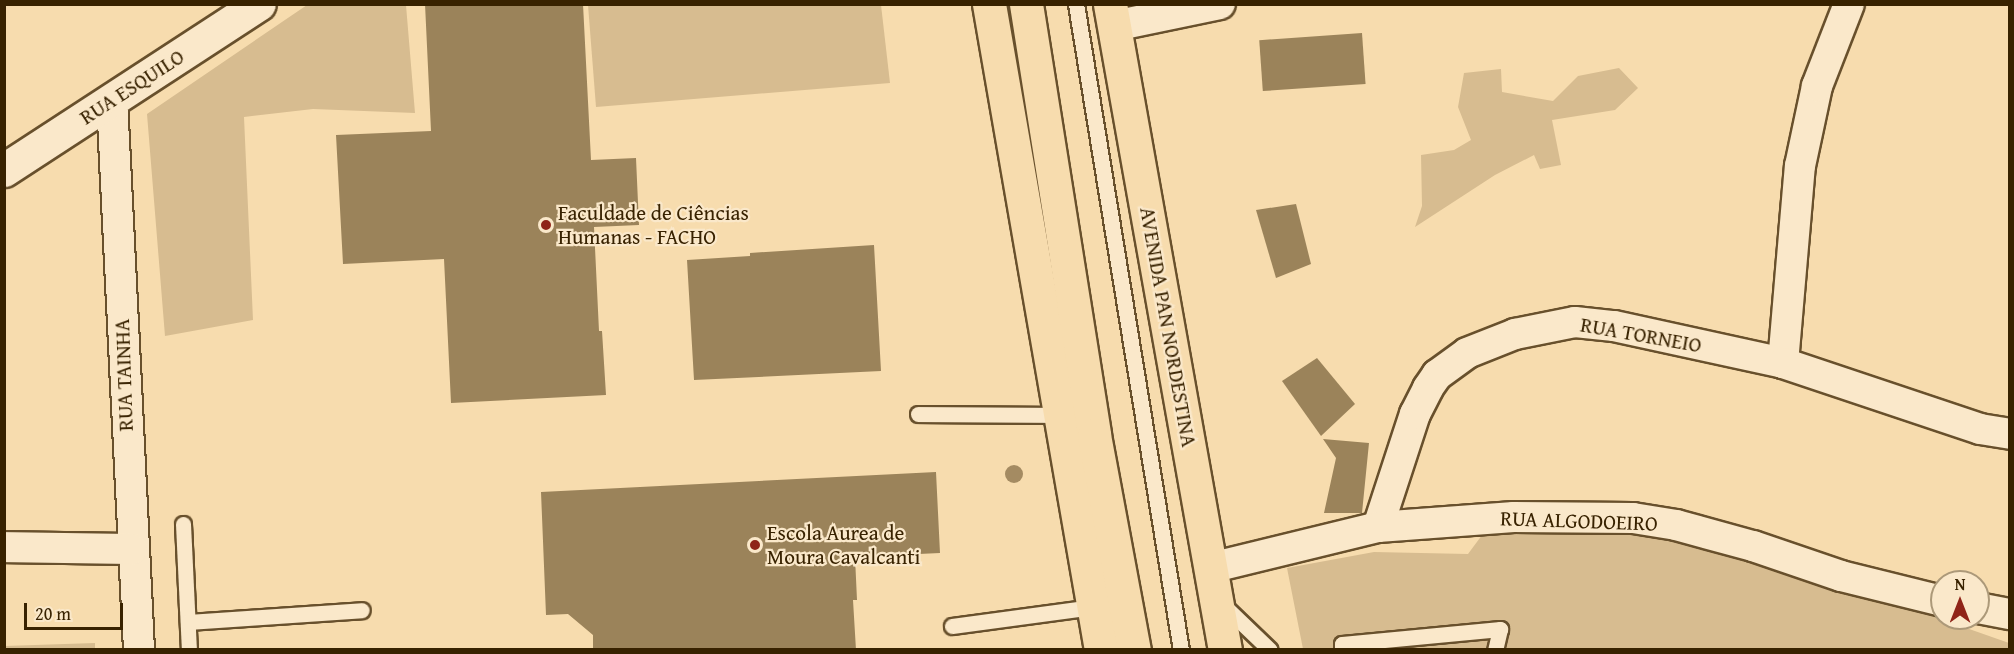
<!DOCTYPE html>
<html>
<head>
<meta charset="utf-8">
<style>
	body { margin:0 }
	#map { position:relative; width:2014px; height:654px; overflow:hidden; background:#f7dcae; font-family:"Gentium Book Plus",serif }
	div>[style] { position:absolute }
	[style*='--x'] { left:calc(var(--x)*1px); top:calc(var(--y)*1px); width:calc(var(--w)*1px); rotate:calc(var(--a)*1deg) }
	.green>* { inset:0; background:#d7bc90 }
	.building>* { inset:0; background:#9b835a; transform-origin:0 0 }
	.roads { filter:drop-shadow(2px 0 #68502c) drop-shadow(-2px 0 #68502c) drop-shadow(0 2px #68502c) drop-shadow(0 -2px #68502c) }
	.service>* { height:15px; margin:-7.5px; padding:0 7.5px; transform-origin:7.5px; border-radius:7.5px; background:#fae8ca }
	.minor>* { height:30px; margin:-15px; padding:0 15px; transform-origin:15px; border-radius:15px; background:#fae8ca }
	.tertiary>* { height:33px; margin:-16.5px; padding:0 16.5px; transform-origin:16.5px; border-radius:16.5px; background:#fae8ca }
	.trunk>* { height:33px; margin:-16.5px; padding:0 16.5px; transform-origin:16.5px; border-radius:16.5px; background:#f7dcae }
	.trees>* { width:18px; height:18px; margin:-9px; border-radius:50%; background:#a48b62 }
	.dots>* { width:16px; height:16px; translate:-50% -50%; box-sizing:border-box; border:3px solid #fae8ca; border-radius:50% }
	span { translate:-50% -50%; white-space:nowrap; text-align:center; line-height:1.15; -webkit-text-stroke:4.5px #fae8ca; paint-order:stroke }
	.street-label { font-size:21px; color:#382200 }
	.poi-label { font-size:21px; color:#382200 }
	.left { translate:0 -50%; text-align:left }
	.frame { position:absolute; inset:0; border:6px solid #382200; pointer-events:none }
	.north { position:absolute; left:1930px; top:570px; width:60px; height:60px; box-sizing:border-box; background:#fae8ca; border:2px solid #ac9979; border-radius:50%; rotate:0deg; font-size:16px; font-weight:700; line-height:24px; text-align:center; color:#382200 }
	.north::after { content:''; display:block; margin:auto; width:21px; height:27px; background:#8f2418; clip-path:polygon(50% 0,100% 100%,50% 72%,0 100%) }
	.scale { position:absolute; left:24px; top:603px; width:99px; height:27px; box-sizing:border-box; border:3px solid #382200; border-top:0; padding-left:8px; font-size:18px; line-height:21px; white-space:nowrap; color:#382200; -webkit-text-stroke:4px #fae8ca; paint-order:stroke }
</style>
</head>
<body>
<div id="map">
	<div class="green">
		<i style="clip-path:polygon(307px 5px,406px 5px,415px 113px,313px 109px,244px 117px,253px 320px,165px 336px,147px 114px)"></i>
		<i style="clip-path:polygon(588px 5px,881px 5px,890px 83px,596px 107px)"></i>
		<i style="clip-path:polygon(1619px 68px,1638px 88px,1615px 110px,1552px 120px,1561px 165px,1540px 169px,1534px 155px,1495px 175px,1415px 227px,1422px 206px,1421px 155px,1454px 150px,1471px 140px,1458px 107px,1464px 73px,1501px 69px,1502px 92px,1553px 101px,1578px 76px)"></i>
		<i style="clip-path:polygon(1488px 527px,1633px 527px,1881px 598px,2009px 643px,2009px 649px,1303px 649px,1287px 568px,1374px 552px,1468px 554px)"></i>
		<i style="clip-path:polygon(95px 643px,95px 649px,5px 649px,5px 646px)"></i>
	</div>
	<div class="building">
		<i style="clip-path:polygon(425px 4px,583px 4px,591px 160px,636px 158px,639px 225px,594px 227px,599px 331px,602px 331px,606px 395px,451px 403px,444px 259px,343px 264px,336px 135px,431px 131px)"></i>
		<i style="left:1362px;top:33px;width:51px;height:103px;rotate:86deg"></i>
		<i style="clip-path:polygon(1296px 204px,1311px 264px,1276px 278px,1256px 210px)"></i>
		<i style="clip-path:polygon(874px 245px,881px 371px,694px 380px,687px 260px,750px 256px,750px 253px)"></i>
		<i style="clip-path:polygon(1317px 358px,1355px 404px,1321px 436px,1282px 381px)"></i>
		<i style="clip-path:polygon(1323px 439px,1369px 443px,1362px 513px,1324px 513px,1336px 458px)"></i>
		<i style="clip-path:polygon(936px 472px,940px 553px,855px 557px,857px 600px,853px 600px,856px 650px,593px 650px,593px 635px,568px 614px,546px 615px,541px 492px)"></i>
	</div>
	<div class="roads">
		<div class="service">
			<i style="--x:1076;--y:4;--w:654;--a:80.77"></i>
			<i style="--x:918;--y:414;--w:141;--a:0.4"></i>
			<i style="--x:183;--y:524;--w:126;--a:87.3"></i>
			<i style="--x:1222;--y:604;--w:66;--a:43.8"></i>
			<i style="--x:188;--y:622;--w:174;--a:-3.9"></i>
			<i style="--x:952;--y:626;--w:142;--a:-7.7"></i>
			<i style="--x:1342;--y:650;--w:6;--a:-90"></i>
			<i style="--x:1342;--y:644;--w:159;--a:-5.4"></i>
			<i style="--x:1500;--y:629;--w:22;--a:103"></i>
		</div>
		<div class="minor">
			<i style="--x:1114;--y:26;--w:108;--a:-11.7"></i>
			<i style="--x:112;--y:100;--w:551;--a:87.19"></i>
			<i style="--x:1783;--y:363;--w:198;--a:-85.1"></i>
			<i style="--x:1800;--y:166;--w:82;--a:-78"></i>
			<i style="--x:1817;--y:86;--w:88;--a:-68.7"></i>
			<i style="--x:1378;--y:527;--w:119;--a:-71.9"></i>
			<i style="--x:1415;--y:414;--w:29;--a:-63"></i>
			<i style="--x:1428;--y:388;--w:16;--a:-55"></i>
			<i style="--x:1437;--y:375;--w:37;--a:-36"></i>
			<i style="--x:1467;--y:353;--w:52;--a:-21.6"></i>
			<i style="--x:1515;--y:334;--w:61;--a:-11.3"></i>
			<i style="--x:1575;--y:322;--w:39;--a:6"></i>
			<i style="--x:1614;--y:326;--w:173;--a:12.3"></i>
			<i style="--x:1783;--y:363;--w:208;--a:18.5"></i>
			<i style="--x:1980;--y:429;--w:30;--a:9"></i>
			<i style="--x:4;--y:547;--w:128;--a:0.9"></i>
			<i style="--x:1210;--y:568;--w:173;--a:-13.7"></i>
			<i style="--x:1378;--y:527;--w:136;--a:-4.2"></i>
			<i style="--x:1514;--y:517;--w:119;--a:0.5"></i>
			<i style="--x:1633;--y:518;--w:44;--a:9.2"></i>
			<i style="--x:1676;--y:525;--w:80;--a:15.3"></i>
			<i style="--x:1753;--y:546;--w:93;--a:18.8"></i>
			<i style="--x:1841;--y:576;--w:104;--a:13.9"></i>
			<i style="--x:1978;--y:608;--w:33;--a:11"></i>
		</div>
		<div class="tertiary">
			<i style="--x:4;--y:170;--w:304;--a:-33.1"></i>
		</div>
		<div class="trunk">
			<i style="--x:989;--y:4;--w:656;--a:80.16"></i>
			<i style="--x:1026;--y:4;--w:436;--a:81"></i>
			<i style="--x:1094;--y:435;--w:219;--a:79.5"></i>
			<i style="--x:1110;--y:4;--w:656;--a:79.91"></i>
		</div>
	</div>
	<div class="trees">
		<i style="left:1014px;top:474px"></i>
	</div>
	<div class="dots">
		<i style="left:546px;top:225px;background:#8f2418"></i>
		<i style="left:755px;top:545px;background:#8f2418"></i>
	</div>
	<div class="street-label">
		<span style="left:132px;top:87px;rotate:-33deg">RUA ESQUILO</span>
		<span style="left:1168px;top:327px;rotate:80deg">AVENIDA PAN NORDESTINA</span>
		<span style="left:1641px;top:335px;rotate:10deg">RUA TORNEIO</span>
		<span style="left:124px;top:375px;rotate:-92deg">RUA TAINHA</span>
		<span style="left:1579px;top:521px;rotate:2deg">RUA ALGODOEIRO</span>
	</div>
	<div class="poi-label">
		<span class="left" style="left:558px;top:225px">Faculdade de Ciências<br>Humanas - FACHO</span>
		<span class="left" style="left:767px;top:545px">Escola Aurea de<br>Moura Cavalcanti</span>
	</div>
	<div class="frame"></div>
	<div class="north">N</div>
	<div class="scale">20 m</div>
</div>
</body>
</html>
